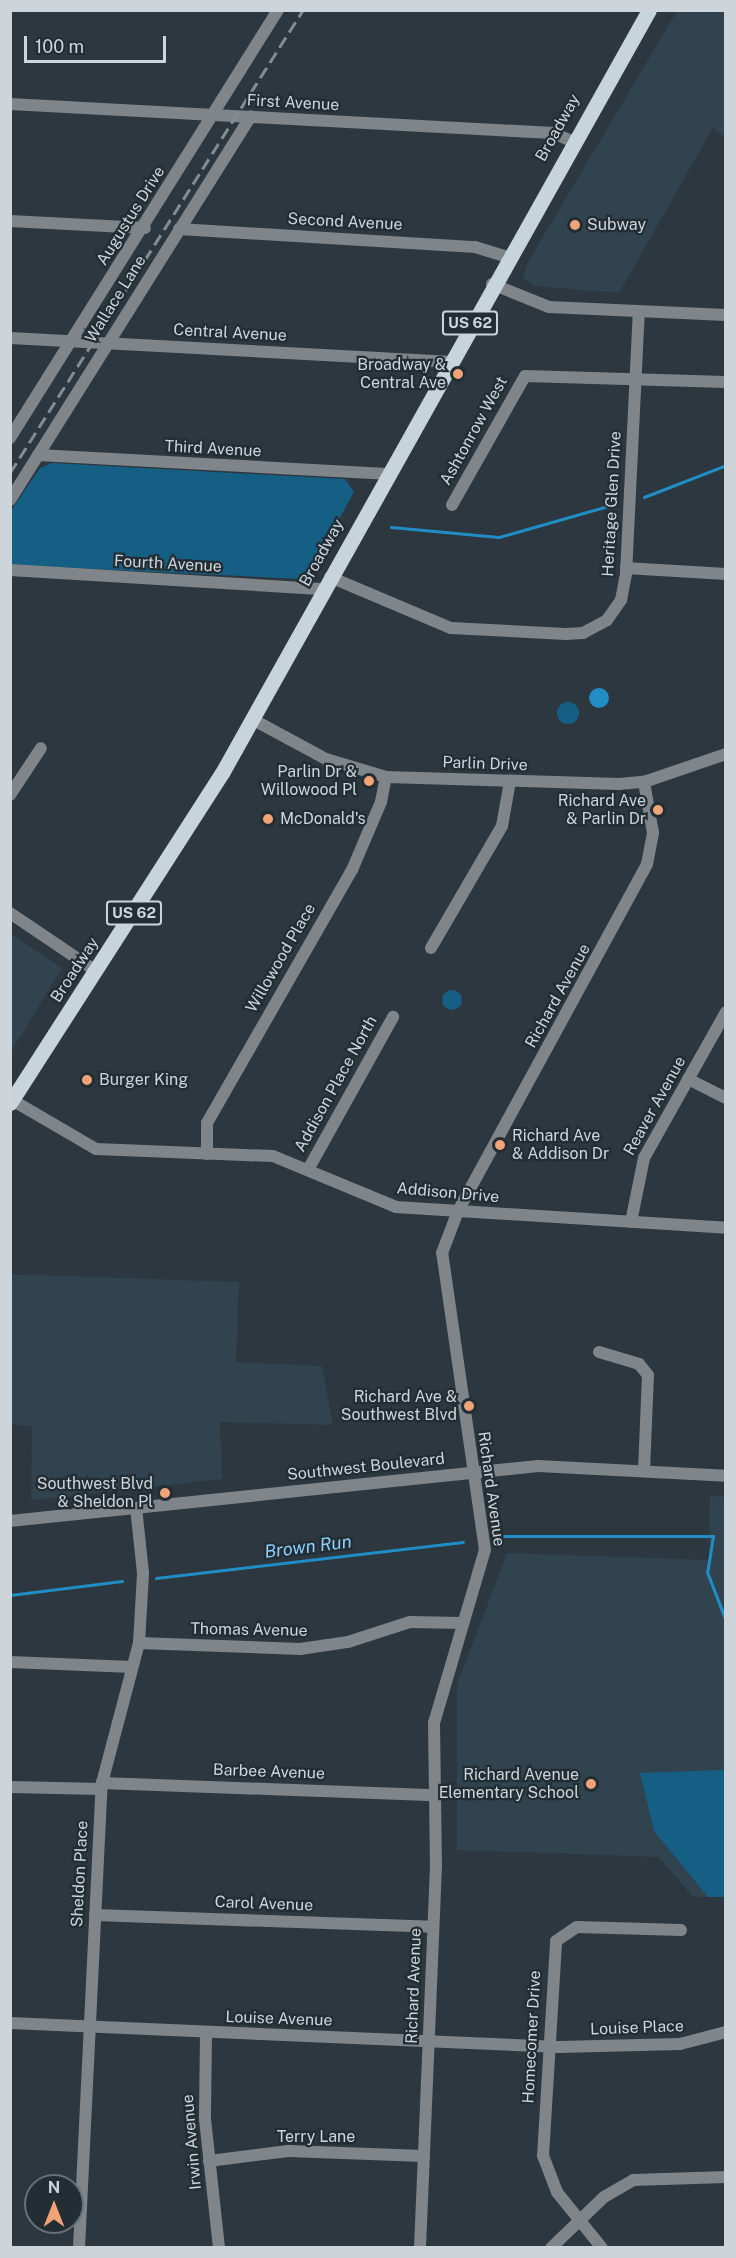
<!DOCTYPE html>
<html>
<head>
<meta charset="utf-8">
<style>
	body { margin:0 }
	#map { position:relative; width:736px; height:2258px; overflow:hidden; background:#2c373f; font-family:"Public Sans",sans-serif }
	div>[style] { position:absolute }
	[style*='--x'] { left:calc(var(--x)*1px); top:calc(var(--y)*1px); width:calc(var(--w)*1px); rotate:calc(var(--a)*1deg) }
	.built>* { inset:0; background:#31434e }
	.green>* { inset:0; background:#155f84 }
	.round { border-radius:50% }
	.water>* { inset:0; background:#208ec5 }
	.stream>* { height:3px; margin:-1.5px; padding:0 1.5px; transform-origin:1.5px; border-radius:1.5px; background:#208ec5 }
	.minor>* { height:12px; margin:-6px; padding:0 6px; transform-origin:6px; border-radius:6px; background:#7f8589 }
	.major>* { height:15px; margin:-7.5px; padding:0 7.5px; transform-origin:7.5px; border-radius:7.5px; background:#c8d4dc }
	.rail>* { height:3px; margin-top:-1.5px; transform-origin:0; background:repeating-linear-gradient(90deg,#838c92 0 12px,transparent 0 18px) }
	.dots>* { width:16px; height:16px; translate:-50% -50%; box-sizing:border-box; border:3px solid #222d34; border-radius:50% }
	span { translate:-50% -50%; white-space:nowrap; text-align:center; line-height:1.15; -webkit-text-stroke:4.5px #222d34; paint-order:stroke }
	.shield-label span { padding:2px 4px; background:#222d34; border:2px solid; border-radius:4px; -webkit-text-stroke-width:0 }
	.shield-label { font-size:15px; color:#ced5da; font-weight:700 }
	.street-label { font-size:16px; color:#ced5da }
	.poi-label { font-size:16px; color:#ced5da }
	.left { translate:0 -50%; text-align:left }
	.right { translate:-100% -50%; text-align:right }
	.water-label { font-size:18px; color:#8cd1fd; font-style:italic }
	.frame { position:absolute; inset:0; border:12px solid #ced5da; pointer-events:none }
	.north { position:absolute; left:24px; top:2174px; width:60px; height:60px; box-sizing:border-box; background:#222d34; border:2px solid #677076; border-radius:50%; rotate:0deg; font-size:16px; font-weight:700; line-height:24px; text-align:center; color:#ced5da }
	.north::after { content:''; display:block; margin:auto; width:21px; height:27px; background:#efa377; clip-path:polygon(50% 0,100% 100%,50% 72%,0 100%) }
	.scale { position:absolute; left:24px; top:36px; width:142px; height:27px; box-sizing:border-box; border:3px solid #ced5da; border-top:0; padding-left:8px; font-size:18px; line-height:21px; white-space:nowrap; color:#ced5da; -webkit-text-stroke:4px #222d34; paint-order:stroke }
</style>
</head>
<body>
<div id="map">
	<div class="built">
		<i style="clip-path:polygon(677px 11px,725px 11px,725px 137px,713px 128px,619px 293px,535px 286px,523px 278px,528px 262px)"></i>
		<i style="clip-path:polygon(11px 934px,62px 968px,11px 1052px)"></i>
		<i style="clip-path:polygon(11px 1274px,239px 1282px,236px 1362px,322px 1366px,333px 1425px,220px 1422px,222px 1479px,31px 1500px,32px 1426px,11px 1425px)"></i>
		<i style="clip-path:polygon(710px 1496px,725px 1497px,725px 1897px,693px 1897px,659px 1857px,457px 1850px,457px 1685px,507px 1553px,709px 1560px)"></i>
	</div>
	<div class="green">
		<i style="clip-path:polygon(52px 463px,345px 479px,354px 492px,314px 565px,300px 579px,11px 565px,10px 512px,40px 468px)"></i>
		<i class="round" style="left:557px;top:702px;width:22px;height:22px"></i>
		<i class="round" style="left:442px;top:990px;width:20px;height:20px"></i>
		<i style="clip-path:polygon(725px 1770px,725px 1897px,708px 1897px,654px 1831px,640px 1773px)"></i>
	</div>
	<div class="water">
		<i class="round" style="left:589px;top:688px;width:20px;height:20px"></i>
	</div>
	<div class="stream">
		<i style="--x:644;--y:497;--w:88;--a:-21.3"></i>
		<i style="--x:391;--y:527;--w:108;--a:5.3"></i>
		<i style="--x:499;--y:537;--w:121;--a:-15.9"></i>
		<i style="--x:504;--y:1536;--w:209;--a:0"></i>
		<i style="--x:713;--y:1536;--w:36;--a:99"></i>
		<i style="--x:707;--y:1572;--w:53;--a:68.8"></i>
		<i style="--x:156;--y:1578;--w:309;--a:-6.7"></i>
		<i style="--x:10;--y:1595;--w:113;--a:-7.1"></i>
	</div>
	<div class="minor">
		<i style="--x:10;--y:104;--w:544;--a:3.06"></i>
		<i style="--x:553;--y:133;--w:21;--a:23"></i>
		<i style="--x:10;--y:221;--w:135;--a:3"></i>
		<i style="--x:179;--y:229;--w:297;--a:3.5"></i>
		<i style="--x:475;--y:247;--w:34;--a:17"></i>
		<i style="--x:492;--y:284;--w:61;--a:22"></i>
		<i style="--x:549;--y:307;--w:177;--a:2.6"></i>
		<i style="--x:10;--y:338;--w:439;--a:3.1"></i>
		<i style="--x:10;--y:438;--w:505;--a:-57.95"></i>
		<i style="--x:38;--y:455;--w:349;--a:3.1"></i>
		<i style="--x:10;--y:500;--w:453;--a:-57.9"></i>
		<i style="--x:452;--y:505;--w:148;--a:-60.5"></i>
		<i style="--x:525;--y:376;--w:201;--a:1.7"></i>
		<i style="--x:626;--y:568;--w:100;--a:3.4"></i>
		<i style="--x:10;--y:570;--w:314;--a:3.5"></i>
		<i style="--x:330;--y:577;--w:131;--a:22.9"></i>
		<i style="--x:451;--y:628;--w:115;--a:3"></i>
		<i style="--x:566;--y:634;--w:17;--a:-3"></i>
		<i style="--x:583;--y:633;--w:27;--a:-28"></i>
		<i style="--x:607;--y:620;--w:24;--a:-55"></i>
		<i style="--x:621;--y:600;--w:26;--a:-79"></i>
		<i style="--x:626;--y:574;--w:263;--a:-87.2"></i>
		<i style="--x:252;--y:719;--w:84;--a:28.4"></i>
		<i style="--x:326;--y:759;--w:63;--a:16.7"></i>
		<i style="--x:386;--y:777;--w:233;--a:1.7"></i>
		<i style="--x:619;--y:784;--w:25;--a:-5"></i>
		<i style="--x:644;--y:782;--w:87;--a:-18.9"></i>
		<i style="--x:10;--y:795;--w:56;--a:-56.6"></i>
		<i style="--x:10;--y:913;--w:104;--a:34"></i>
		<i style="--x:431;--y:948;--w:141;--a:-59.8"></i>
		<i style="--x:502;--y:826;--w:46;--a:-79.9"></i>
		<i style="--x:688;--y:1079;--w:42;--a:26.6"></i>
		<i style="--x:12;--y:1100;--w:97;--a:30.3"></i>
		<i style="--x:96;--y:1149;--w:177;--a:2.3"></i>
		<i style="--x:273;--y:1156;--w:133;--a:22.5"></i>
		<i style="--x:396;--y:1207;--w:331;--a:3.6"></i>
		<i style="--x:207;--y:1154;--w:31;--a:-90"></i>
		<i style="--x:207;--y:1123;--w:292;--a:-60.2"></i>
		<i style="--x:352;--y:870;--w:74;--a:-66.9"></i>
		<i style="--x:381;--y:802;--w:25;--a:-79"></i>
		<i style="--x:309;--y:1168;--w:173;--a:-60.9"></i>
		<i style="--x:631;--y:1222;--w:65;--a:-78.5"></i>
		<i style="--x:644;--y:1158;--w:167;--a:-60.7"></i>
		<i style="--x:599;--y:1352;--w:42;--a:16.7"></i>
		<i style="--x:639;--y:1364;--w:14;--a:51"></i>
		<i style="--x:648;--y:1375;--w:96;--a:92.4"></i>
		<i style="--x:10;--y:1521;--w:531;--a:-5.95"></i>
		<i style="--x:538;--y:1466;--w:188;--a:3"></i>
		<i style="--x:139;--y:1643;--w:161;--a:2.1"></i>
		<i style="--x:300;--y:1649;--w:49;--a:-8.3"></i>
		<i style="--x:348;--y:1642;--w:65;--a:-17.9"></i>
		<i style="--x:410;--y:1622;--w:53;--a:1.1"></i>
		<i style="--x:10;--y:1662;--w:122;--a:2.3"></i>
		<i style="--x:102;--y:1783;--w:333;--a:2.1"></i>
		<i style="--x:10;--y:1787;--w:91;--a:1.3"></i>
		<i style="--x:95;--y:1915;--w:338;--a:2"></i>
		<i style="--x:10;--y:2023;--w:550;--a:2.5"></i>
		<i style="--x:559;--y:2047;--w:121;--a:-1.4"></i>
		<i style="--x:680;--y:2044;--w:48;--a:-14.6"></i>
		<i style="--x:206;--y:2033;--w:86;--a:90.7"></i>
		<i style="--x:205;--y:2119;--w:130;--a:83.8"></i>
		<i style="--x:209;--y:2161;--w:80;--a:-7.2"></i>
		<i style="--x:288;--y:2151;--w:136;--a:2.1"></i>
		<i style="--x:79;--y:2248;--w:466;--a:-87.2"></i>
		<i style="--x:102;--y:1783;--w:145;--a:-75.2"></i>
		<i style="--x:139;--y:1643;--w:70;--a:-86.7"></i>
		<i style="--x:143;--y:1573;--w:65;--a:-96.1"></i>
		<i style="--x:420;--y:2248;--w:382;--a:-87.6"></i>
		<i style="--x:436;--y:1866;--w:143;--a:-90.8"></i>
		<i style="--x:434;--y:1723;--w:180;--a:-73.6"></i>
		<i style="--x:485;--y:1550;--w:300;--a:-98.2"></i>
		<i style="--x:442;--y:1253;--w:45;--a:-69.1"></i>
		<i style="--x:458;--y:1211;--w:395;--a:-61.4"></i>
		<i style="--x:647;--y:864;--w:32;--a:-79"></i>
		<i style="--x:653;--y:833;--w:52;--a:-100"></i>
		<i style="--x:551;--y:2248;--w:74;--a:-43.9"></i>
		<i style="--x:604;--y:2197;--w:34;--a:-30"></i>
		<i style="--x:633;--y:2180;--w:93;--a:-1.8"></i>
		<i style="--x:602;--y:2248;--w:72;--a:-128.8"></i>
		<i style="--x:557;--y:2192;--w:39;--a:-111"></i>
		<i style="--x:543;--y:2156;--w:215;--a:-86.5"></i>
		<i style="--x:556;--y:1941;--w:25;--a:-34"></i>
		<i style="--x:577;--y:1927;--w:104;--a:1.7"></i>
	</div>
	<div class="major">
		<i style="--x:10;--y:1103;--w:392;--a:-57.3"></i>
		<i style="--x:222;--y:773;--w:874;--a:-60.77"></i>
	</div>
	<div class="rail">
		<i style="--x:10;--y:473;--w:548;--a:-57.67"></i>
	</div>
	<div class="dots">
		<i style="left:575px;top:225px;background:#efa377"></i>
		<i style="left:458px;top:374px;background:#efa377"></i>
		<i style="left:369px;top:781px;background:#efa377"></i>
		<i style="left:658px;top:810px;background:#efa377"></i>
		<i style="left:268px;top:819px;background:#efa377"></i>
		<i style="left:87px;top:1080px;background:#efa377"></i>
		<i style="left:500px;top:1145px;background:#efa377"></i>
		<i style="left:469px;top:1406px;background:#efa377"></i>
		<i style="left:165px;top:1493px;background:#efa377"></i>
		<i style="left:591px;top:1784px;background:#efa377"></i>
	</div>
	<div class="shield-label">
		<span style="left:470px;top:323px">US 62</span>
		<span style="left:134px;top:913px">US 62</span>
	</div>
	<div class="street-label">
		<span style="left:293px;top:103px;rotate:3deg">First Avenue</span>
		<span style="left:558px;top:128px;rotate:-61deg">Broadway</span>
		<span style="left:131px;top:216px;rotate:-58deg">Augustus Drive</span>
		<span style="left:345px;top:222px;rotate:3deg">Second Avenue</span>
		<span style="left:116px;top:299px;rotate:-58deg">Wallace Lane</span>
		<span style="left:230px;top:333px;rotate:3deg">Central Avenue</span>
		<span style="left:474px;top:431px;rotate:-61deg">Ashtonrow West</span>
		<span style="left:213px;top:449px;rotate:3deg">Third Avenue</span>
		<span style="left:612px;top:504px;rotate:-87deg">Heritage Glen Drive</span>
		<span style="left:322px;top:553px;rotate:-61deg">Broadway</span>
		<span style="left:168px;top:564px;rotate:3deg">Fourth Avenue</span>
		<span style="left:485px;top:764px;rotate:2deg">Parlin Drive</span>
		<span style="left:281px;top:958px;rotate:-60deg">Willowood Place</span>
		<span style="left:75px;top:970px;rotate:-57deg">Broadway</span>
		<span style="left:558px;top:996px;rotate:-61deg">Richard Avenue</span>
		<span style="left:336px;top:1084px;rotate:-61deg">Addison Place North</span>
		<span style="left:655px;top:1106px;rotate:-61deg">Reaver Avenue</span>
		<span style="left:448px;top:1193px;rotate:5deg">Addison Drive</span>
		<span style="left:366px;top:1467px;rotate:-6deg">Southwest Boulevard</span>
		<span style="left:491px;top:1489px;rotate:82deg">Richard Avenue</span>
		<span style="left:249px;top:1630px;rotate:1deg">Thomas Avenue</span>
		<span style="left:269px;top:1772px;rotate:2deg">Barbee Avenue</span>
		<span style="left:80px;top:1874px;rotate:-87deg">Sheldon Place</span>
		<span style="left:264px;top:1904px;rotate:2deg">Carol Avenue</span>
		<span style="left:414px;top:1986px;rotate:-88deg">Richard Avenue</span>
		<span style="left:279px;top:2019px;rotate:2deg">Louise Avenue</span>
		<span style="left:637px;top:2028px;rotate:-2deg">Louise Place</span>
		<span style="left:532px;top:2037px;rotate:-87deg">Homecomer Drive</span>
		<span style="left:316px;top:2137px">Terry Lane</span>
		<span style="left:192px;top:2142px;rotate:-95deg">Irwin Avenue</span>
	</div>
	<div class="poi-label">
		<span class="left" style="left:587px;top:225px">Subway</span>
		<span class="right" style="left:446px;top:374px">Broadway &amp;<br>Central Ave</span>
		<span class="right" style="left:357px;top:781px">Parlin Dr &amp;<br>Willowood Pl</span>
		<span class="right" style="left:646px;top:810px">Richard Ave<br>&amp; Parlin Dr</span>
		<span class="left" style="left:280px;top:819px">McDonald's</span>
		<span class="left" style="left:99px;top:1080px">Burger King</span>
		<span class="left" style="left:512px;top:1145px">Richard Ave<br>&amp; Addison Dr</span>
		<span class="right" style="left:457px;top:1406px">Richard Ave &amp;<br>Southwest Blvd</span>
		<span class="right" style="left:153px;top:1493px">Southwest Blvd<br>&amp; Sheldon Pl</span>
		<span class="right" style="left:579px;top:1784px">Richard Avenue<br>Elementary School</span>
	</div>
	<div class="water-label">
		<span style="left:308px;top:1547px;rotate:-7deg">Brown Run</span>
	</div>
	<div class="frame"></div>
	<div class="north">N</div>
	<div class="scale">100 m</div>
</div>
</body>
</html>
